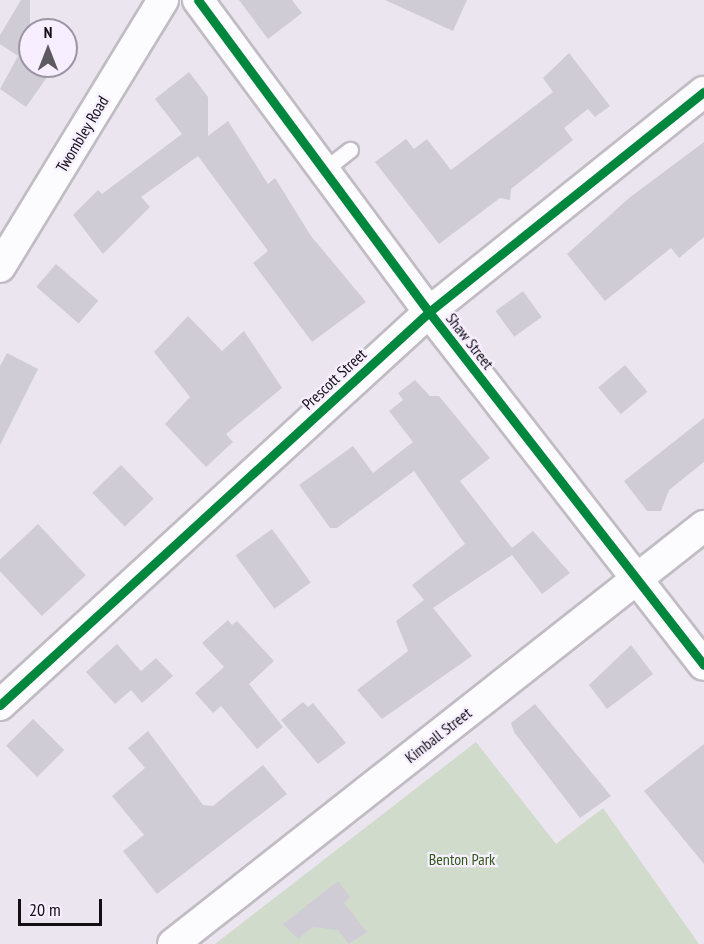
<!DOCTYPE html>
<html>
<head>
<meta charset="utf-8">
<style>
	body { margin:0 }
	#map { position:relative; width:704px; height:944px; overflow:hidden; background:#ebe5f0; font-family:"PT Sans Narrow",sans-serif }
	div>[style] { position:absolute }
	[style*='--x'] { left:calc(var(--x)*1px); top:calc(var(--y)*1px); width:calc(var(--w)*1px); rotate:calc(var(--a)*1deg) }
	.green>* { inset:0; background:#d0dbcc }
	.building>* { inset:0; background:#d0ccd5; transform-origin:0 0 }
	.roads { filter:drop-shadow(2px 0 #c1bcc4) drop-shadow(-2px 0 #c1bcc4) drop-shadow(0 2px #c1bcc4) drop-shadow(0 -2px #c1bcc4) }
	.lane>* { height:15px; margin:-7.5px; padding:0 7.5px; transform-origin:7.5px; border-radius:7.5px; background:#fcfbfd }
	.street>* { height:30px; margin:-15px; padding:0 15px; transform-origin:15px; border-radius:15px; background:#fcfbfd }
	.cycleway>* { height:9px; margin:-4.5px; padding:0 4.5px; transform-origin:4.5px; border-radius:4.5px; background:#00873e }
	span { translate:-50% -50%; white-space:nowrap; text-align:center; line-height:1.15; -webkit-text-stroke:4.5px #f7efff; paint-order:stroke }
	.street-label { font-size:16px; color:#120f15 }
	.park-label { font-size:16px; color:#2f5917 }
	.north { position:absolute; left:18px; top:18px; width:60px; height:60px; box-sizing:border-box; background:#f7efff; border:2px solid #9b95a1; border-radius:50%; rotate:0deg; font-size:16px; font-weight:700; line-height:24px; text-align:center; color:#120f15 }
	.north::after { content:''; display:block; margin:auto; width:21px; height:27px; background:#5e5a62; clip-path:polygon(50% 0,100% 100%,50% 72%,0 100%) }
	.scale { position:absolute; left:18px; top:899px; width:84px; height:27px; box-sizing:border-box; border:3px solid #120f15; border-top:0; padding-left:8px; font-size:18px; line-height:21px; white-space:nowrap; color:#120f15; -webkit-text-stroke:4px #f7efff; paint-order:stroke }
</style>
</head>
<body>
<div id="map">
	<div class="green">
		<i style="clip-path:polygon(476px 742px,556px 844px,603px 808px,699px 944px,215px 944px)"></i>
	</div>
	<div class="building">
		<i style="clip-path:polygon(21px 0,30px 0,30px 66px,55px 66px,26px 107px,0 89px,18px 56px,0 44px,0 35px)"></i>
		<i style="clip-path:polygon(239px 0,292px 0,302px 13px,268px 39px)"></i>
		<i style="clip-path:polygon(385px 0,467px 0,453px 31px)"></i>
		<i style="clip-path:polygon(569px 53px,610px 106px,595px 117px,588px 109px,564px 128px,573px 140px,511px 189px,510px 200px,500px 198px,439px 244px,375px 162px,406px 139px,414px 149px,427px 139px,451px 170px,553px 92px,543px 78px)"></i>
		<i style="clip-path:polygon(189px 72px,208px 97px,208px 136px,228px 121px,268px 184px,275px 178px,311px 236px,366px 302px,312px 342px,253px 263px,268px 251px,198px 156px,141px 197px,150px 207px,103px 254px,73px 215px,98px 190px,102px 194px,182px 134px,155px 99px)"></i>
		<i style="clip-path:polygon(704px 142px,704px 237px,679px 258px,671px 248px,605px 301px,567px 254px,629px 198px)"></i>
		<i style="left:56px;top:264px;width:56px;height:30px;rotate:41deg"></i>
		<i style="left:523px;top:291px;width:32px;height:34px;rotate:54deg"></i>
		<i style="clip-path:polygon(188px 316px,222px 351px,244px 331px,282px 388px,226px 434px,233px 442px,206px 467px,165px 424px,190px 397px,154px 352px)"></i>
		<i style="clip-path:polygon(7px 353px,38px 369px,0 445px,0 366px)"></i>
		<i style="left:625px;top:365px;width:35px;height:35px;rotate:50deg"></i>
		<i style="clip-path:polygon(415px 380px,430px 396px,439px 396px,490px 458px,460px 481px,512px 548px,533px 531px,570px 573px,542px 594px,512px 555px,433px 608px,472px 656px,382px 719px,357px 690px,408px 651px,396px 621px,424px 600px,412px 585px,465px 544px,414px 471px,337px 528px,330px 528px,299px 485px,353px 446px,373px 473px,413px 442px,389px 411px,403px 400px,398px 393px)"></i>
		<i style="clip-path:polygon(704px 418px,704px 462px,669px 490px,661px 511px,647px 511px,624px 481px)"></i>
		<i style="left:121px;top:465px;width:47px;height:40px;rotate:46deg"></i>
		<i style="left:38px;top:524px;width:70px;height:60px;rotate:47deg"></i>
		<i style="left:272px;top:529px;width:66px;height:45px;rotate:54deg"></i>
		<i style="clip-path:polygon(228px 620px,232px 625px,237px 621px,274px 661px,249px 684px,283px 727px,257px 749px,221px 706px,213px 713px,195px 693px,224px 667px,202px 643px)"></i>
		<i style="clip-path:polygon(117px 644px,141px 671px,156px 658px,173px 676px,142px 703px,131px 690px,115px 704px,86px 672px)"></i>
		<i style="clip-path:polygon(631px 645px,653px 674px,607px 709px,589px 685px)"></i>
		<i style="clip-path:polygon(303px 702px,308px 707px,313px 703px,346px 743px,318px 764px,281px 720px)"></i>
		<i style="clip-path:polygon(535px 704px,611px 796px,580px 818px,514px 732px,511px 723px)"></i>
		<i style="left:33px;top:719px;width:44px;height:38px;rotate:45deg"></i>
		<i style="clip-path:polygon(148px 731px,203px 805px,213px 806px,263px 765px,287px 794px,157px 894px,123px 851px,144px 835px,112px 796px,145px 768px,128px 748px)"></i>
		<i style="clip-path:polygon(704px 744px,704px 864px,644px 791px)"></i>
		<i style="clip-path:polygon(338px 881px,350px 897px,344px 903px,367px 932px,349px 944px,338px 930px,313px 927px,298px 939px,283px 924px)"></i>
	</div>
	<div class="roads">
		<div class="lane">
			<i style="--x:324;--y:170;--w:33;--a:-38"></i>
		</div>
		<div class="street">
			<i style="--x:198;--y:0;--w:388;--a:53.5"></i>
			<i style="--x:429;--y:312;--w:447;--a:52.1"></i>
			<i style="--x:0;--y:267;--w:313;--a:-58.6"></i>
			<i style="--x:0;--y:705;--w:582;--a:-42.49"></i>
			<i style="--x:429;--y:312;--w:352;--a:-38.7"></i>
			<i style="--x:173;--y:944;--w:676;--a:-38.21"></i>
		</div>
	</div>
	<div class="cycleway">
		<i style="--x:198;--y:0;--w:388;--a:53.5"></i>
		<i style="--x:429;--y:312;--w:447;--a:52.1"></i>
		<i style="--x:0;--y:705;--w:582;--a:-42.49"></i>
		<i style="--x:429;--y:312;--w:352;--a:-38.7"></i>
	</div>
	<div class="street-label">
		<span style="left:82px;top:134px;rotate:-59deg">Twombley Road</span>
		<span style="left:470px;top:341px;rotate:52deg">Shaw Street</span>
		<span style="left:334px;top:379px;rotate:-43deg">Prescott Street</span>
		<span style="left:438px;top:735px;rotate:-38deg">Kimball Street</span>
	</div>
	<div class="park-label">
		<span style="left:462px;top:859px">Benton Park</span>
	</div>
	<div class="north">N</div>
	<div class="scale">20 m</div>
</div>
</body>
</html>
